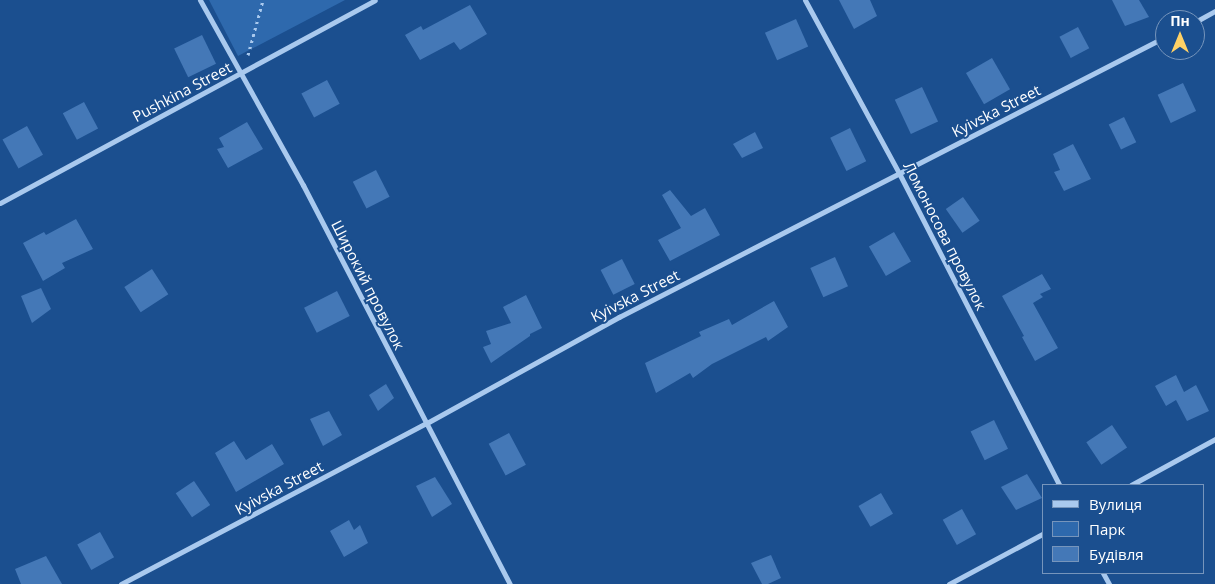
<!DOCTYPE html>
<html>
<head>
<meta charset="utf-8">
<style>
	body { margin:0 }
	#map { position:relative; width:1215px; height:584px; overflow:hidden; background:#1b4f8f; font-family:"Open Sans",sans-serif }
	div>[style] { position:absolute }
	[style*='--x'] { left:calc(var(--x)*1px); top:calc(var(--y)*1px); width:calc(var(--w)*1px); rotate:calc(var(--a)*1deg) }
	.green>* { inset:0; background:#2e69ad }
	.building>* { inset:0; background:#4478b7; transform-origin:0 0 }
	.path>* { height:3px; margin-top:-1.5px; transform-origin:0; background:repeating-linear-gradient(90deg,#a9c9ee 0 2.5px,transparent 0 6.5px) }
	.street>* { height:5px; margin:-2.5px; padding:0 2.5px; transform-origin:2.5px; border-radius:2.5px; background:#a9c9ee }
	span { translate:-50% -50%; white-space:nowrap; text-align:center; line-height:1.15; -webkit-text-stroke:4px #1b4f8f; paint-order:stroke }
	.street-label { font-size:15px; color:#fff }
	.legend { position:absolute; left:1042px; top:484px; width:162px; height:90px; box-sizing:border-box; background:#1b4f8f; border:1px solid #7695bc; margin:0; padding:6px 9px; list-style:none; font-size:15px; color:#fff }
	.legend li { display:flex; align-items:center; gap:10px; height:25px }
	.legend b { width:25px; border:1px solid #7695bc }
	.north { position:absolute; left:1155px; top:10px; width:50px; height:50px; box-sizing:border-box; background:#1b4f8f; border:1px solid #7695bc; border-radius:50%; rotate:0deg; font-size:14px; font-weight:700; line-height:20px; text-align:center; color:#fff }
	.north::after { content:''; display:block; margin:auto; width:18px; height:22px; background:#ffd166; clip-path:polygon(50% 0,100% 100%,50% 72%,0 100%) }
</style>
</head>
<body>
<div id="map">
	<div class="green">
		<i style="clip-path:polygon(209px 0,345px 0,238px 56px)"></i>
	</div>
	<div class="building">
		<i style="clip-path:polygon(839px 0,870px 0,877px 16px,854px 29px)"></i>
		<i style="clip-path:polygon(1112px 0,1139px 0,1149px 17px,1125px 26px)"></i>
		<i style="clip-path:polygon(470px 5px,487px 34px,460px 50px,454px 42px,420px 60px,405px 35px,421px 26px,423px 30px)"></i>
		<i style="left:796px;top:19px;width:30px;height:34px;rotate:66deg"></i>
		<i style="left:1078px;top:27px;width:24px;height:21px;rotate:62deg"></i>
		<i style="left:202px;top:35px;width:32px;height:31px;rotate:64deg"></i>
		<i style="left:992px;top:58px;width:36px;height:30px;rotate:60deg"></i>
		<i style="left:327px;top:80px;width:27px;height:29px;rotate:62deg"></i>
		<i style="left:1183px;top:83px;width:31px;height:28px;rotate:65deg"></i>
		<i style="left:922px;top:87px;width:38px;height:30px;rotate:65deg"></i>
		<i style="left:84px;top:102px;width:30px;height:24px;rotate:62deg"></i>
		<i style="left:1124px;top:117px;width:28px;height:17px;rotate:64deg"></i>
		<i style="clip-path:polygon(247px 122px,263px 149px,228px 168px,217px 149px,224px 147px,219px 138px)"></i>
		<i style="left:27px;top:126px;width:33px;height:28px;rotate:61deg"></i>
		<i style="left:850px;top:128px;width:37px;height:22px;rotate:64deg"></i>
		<i style="clip-path:polygon(755px 132px,763px 148px,742px 158px,733px 144px)"></i>
		<i style="clip-path:polygon(1073px 144px,1091px 179px,1064px 191px,1054px 172px,1060px 170px,1053px 154px)"></i>
		<i style="left:376px;top:170px;width:30px;height:26px;rotate:63deg"></i>
		<i style="clip-path:polygon(670px 190px,691px 216px,705px 208px,720px 235px,670px 261px,658px 240px,681px 228px,662px 195px)"></i>
		<i style="left:963px;top:197px;width:29px;height:21px;rotate:55deg"></i>
		<i style="clip-path:polygon(76px 219px,93px 249px,62px 263px,65px 268px,43px 281px,23px 243px,44px 232px,46px 235px)"></i>
		<i style="left:894px;top:232px;width:34px;height:29px;rotate:60deg"></i>
		<i style="left:835px;top:257px;width:32px;height:27px;rotate:66deg"></i>
		<i style="left:622px;top:259px;width:28px;height:24px;rotate:63deg"></i>
		<i style="left:152px;top:269px;width:30px;height:33px;rotate:57deg"></i>
		<i style="clip-path:polygon(1042px 274px,1051px 289px,1040px 294px,1043px 297px,1033px 303px,1058px 348px,1035px 361px,1022px 337px,1024px 336px,1002px 296px)"></i>
		<i style="clip-path:polygon(41px 288px,51px 309px,32px 323px,21px 296px)"></i>
		<i style="left:337px;top:291px;width:28px;height:37px;rotate:63deg"></i>
		<i style="clip-path:polygon(526px 295px,542px 328px,530px 334px,530px 336px,491px 363px,483px 347px,491px 344px,486px 331px,511px 323px,503px 307px)"></i>
		<i style="clip-path:polygon(774px 301px,788px 327px,768px 341px,766px 337px,712px 364px,693px 378px,690px 373px,656px 393px,645px 363px,701px 336px,699px 332px,729px 319px,732px 325px)"></i>
		<i style="clip-path:polygon(1176px 375px,1184px 392px,1196px 385px,1209px 411px,1187px 421px,1176px 400px,1166px 406px,1155px 386px)"></i>
		<i style="clip-path:polygon(386px 384px,394px 398px,378px 411px,369px 395px)"></i>
		<i style="clip-path:polygon(329px 411px,342px 435px,323px 446px,310px 419px)"></i>
		<i style="left:994px;top:420px;width:32px;height:26px;rotate:64deg"></i>
		<i style="left:1112px;top:425px;width:27px;height:31px;rotate:56deg"></i>
		<i style="left:509px;top:433px;width:36px;height:23px;rotate:62deg"></i>
		<i style="clip-path:polygon(234px 441px,246px 460px,272px 444px,284px 464px,236px 492px,215px 453px)"></i>
		<i style="clip-path:polygon(1027px 474px,1042px 498px,1016px 510px,1001px 487px)"></i>
		<i style="clip-path:polygon(435px 477px,452px 504px,432px 517px,416px 486px)"></i>
		<i style="left:194px;top:481px;width:29px;height:22px;rotate:56deg"></i>
		<i style="left:881px;top:493px;width:24px;height:26px;rotate:60deg"></i>
		<i style="left:962px;top:509px;width:29px;height:22px;rotate:61deg"></i>
		<i style="clip-path:polygon(349px 520px,354px 530px,360px 525px,368px 543px,344px 557px,330px 531px)"></i>
		<i style="left:100px;top:532px;width:29px;height:26px;rotate:61deg"></i>
		<i style="clip-path:polygon(771px 555px,781px 578px,768px 584px,762px 584px,751px 563px)"></i>
		<i style="clip-path:polygon(46px 556px,62px 584px,21px 584px,15px 569px)"></i>
	</div>
	<div class="path">
		<i style="--x:248;--y:55;--w:57;--a:-74.7"></i>
	</div>
	<div class="street">
		<i style="--x:200;--y:0;--w:212;--a:60.9"></i>
		<i style="--x:303;--y:185;--w:449;--a:62.6"></i>
		<i style="--x:805;--y:0;--w:199;--a:61.5"></i>
		<i style="--x:900;--y:175;--w:348;--a:62.8"></i>
		<i style="--x:1195;--y:22;--w:23;--a:-29"></i>
		<i style="--x:0;--y:203;--w:426;--a:-28.4"></i>
		<i style="--x:1131;--y:485;--w:96;--a:-28.7"></i>
		<i style="--x:1103;--y:573;--w:13;--a:61"></i>
		<i style="--x:121;--y:584;--w:344;--a:-27.8"></i>
		<i style="--x:425;--y:424;--w:222;--a:-28.9"></i>
		<i style="--x:619;--y:317;--w:614;--a:-27.15"></i>
		<i style="--x:949;--y:584;--w:108;--a:-28.2"></i>
	</div>
	<div class="street-label">
		<span style="left:182px;top:92px;rotate:-28deg">Pushkina Street</span>
		<span style="left:996px;top:111px;rotate:-27deg">Kyivska Street</span>
		<span style="left:945px;top:236px;rotate:63deg">Ломоносова провулок</span>
		<span style="left:368px;top:285px;rotate:63deg">Широкий провулок</span>
		<span style="left:635px;top:296px;rotate:-27deg">Kyivska Street</span>
		<span style="left:279px;top:488px;rotate:-28deg">Kyivska Street</span>
	</div>
	<ul class="legend">
	<li><b style="height:6px;background:#a9c9ee"></b>Вулиця</li>
	<li><b style="height:14px;background:#2e69ad"></b>Парк</li>
	<li><b style="height:14px;background:#4478b7"></b>Будівля</li>
	</ul>
	<div class="north">Пн</div>
</div>
</body>
</html>
